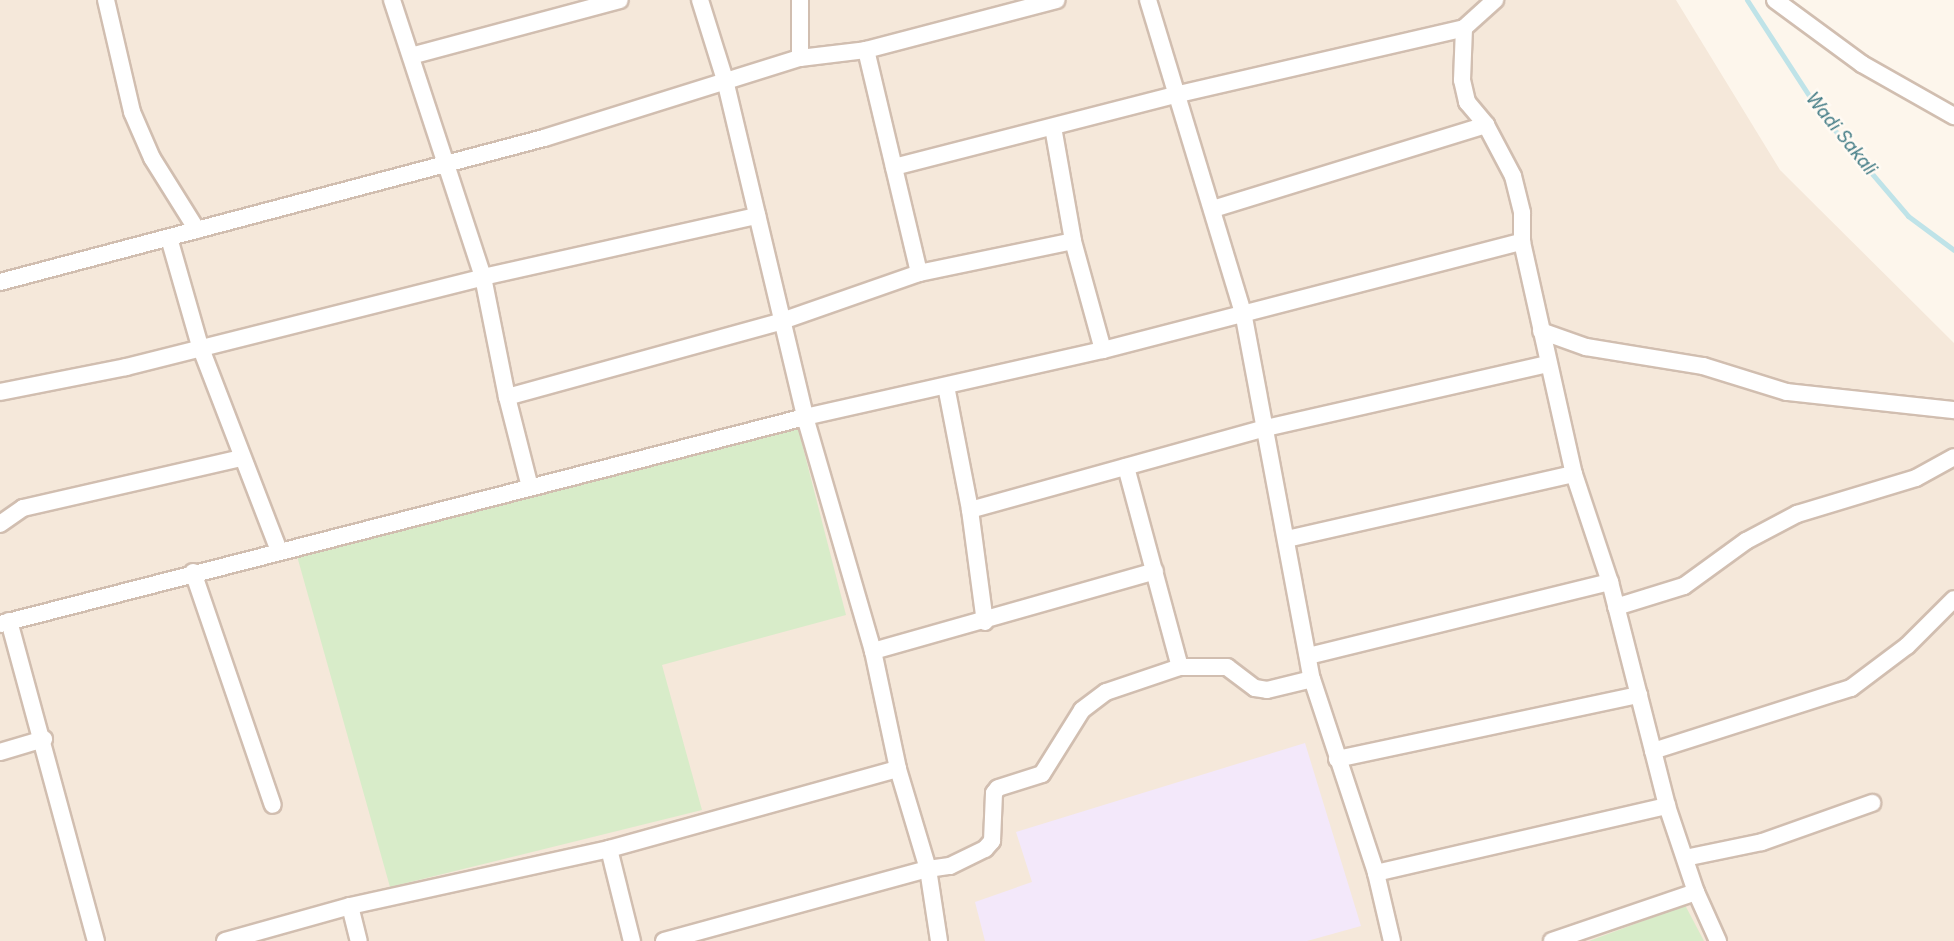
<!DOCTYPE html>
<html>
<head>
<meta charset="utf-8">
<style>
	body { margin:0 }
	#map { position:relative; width:1954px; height:941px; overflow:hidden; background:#fdf6ec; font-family:Inter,sans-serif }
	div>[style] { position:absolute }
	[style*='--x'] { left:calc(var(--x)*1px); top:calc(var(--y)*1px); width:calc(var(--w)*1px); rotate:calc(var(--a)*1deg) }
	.residential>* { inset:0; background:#f5e8da }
	.education>* { inset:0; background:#f3e8fa }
	.green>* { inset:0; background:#d8ecc9 }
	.stream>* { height:5px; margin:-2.5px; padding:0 2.5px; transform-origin:2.5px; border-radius:2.5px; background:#bfe3e8 }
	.roads { filter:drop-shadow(2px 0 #d1beb0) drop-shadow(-2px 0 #d1beb0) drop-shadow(0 2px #d1beb0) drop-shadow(0 -2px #d1beb0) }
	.minor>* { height:16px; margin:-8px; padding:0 8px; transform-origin:8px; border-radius:8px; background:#fff }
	span { translate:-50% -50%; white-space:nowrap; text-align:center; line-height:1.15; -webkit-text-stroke:5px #fffaf3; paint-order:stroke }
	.water-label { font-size:18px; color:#437c86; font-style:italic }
</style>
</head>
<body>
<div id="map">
	<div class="residential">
		<i style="clip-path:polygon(0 0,1676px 0,1780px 170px,1954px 343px,1954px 941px,0 941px)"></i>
	</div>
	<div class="education">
		<i style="clip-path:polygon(1305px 743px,1361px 926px,1307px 941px,985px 941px,975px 902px,1032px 882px,1016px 832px)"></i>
	</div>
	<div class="green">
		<i style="clip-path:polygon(798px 428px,846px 615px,662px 665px,702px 810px,390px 887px,297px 556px)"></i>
		<i style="clip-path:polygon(1685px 905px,1704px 941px,1589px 941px,1651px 918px)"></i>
	</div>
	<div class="stream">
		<i style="--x:1747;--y:0;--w:136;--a:57"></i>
		<i style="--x:1821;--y:114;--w:134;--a:49.5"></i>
		<i style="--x:1908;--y:216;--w:57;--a:36.5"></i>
	</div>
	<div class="roads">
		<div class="minor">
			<i style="--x:106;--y:0;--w:115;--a:76.9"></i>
			<i style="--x:132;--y:112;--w:50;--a:66.5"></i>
			<i style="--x:152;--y:158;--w:85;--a:58"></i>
			<i style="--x:392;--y:0;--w:292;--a:71.8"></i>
			<i style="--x:483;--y:277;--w:122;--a:78.7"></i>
			<i style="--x:507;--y:397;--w:93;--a:75.7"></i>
			<i style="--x:700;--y:0;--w:84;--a:72.6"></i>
			<i style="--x:725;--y:80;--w:346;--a:76.6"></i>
			<i style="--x:805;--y:417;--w:244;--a:73.8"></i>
			<i style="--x:873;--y:651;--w:121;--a:78"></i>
			<i style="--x:898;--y:769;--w:104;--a:73.3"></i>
			<i style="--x:928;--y:869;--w:73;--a:81.3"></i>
			<i style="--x:1148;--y:0;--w:326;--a:73.1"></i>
			<i style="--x:1243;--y:312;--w:373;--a:79.4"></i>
			<i style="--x:1312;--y:679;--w:204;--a:71.7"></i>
			<i style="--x:1376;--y:873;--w:70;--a:76.8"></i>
			<i style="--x:1775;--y:0;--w:108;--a:36.3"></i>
			<i style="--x:1862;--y:64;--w:106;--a:29.5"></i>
			<i style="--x:1464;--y:28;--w:52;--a:92.2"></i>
			<i style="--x:1462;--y:80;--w:23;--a:77"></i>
			<i style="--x:1467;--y:102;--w:30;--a:50"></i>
			<i style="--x:1486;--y:125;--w:58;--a:62.1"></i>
			<i style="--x:1513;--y:176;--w:38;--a:76"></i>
			<i style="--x:1522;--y:213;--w:29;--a:90"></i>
			<i style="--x:1522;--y:242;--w:238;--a:77.4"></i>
			<i style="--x:1574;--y:474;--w:114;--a:71.6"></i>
			<i style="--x:1610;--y:582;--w:231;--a:75.7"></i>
			<i style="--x:1667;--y:806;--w:91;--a:71.4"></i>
			<i style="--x:1696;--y:892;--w:54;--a:65.8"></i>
			<i style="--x:866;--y:50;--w:229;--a:76.6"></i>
			<i style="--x:411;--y:56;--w:216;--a:-15"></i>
			<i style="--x:800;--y:58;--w:58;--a:-90"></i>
			<i style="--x:1053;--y:127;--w:116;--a:80"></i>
			<i style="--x:1073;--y:241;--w:113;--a:74.6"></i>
			<i style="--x:894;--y:167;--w:294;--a:-14.4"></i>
			<i style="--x:1179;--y:94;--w:293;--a:-13"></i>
			<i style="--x:1464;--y:28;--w:42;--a:-42.1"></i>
			<i style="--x:1213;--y:209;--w:286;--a:-17.1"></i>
			<i style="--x:169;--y:238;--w:112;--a:74"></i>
			<i style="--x:200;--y:346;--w:220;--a:68.9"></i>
			<i style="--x:0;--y:282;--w:563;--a:-14.83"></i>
			<i style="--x:544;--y:138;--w:268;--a:-17.4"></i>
			<i style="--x:800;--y:58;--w:66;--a:-6.9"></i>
			<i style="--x:866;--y:50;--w:197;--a:-14.7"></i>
			<i style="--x:1541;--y:331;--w:48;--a:19.6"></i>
			<i style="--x:1586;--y:347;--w:119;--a:9.2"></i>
			<i style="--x:1703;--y:366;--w:88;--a:17.2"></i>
			<i style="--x:1787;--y:392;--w:168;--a:6.2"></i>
			<i style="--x:946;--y:386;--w:126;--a:79"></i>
			<i style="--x:970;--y:510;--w:113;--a:82.4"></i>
			<i style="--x:0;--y:392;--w:128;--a:-11.2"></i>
			<i style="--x:126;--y:367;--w:368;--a:-14.1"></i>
			<i style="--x:483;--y:277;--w:281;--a:-12.6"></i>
			<i style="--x:507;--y:397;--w:285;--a:-15.4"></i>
			<i style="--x:782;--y:321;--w:145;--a:-19.3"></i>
			<i style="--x:919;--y:273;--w:157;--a:-11.7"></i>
			<i style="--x:1126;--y:467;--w:207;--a:74.9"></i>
			<i style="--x:970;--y:510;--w:307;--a:-15.5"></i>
			<i style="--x:1266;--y:428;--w:288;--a:-12.8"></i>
			<i style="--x:0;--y:524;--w:28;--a:-35"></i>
			<i style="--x:23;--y:508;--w:225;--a:-12.9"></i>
			<i style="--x:1287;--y:539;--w:294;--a:-12.8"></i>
			<i style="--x:193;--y:572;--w:246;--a:71.1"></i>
			<i style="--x:1616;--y:607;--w:71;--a:-17.2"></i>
			<i style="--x:1684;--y:586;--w:77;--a:-36"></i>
			<i style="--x:1746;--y:541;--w:58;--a:-27.9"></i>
			<i style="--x:1797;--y:514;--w:124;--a:-16.8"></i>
			<i style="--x:1916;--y:478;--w:43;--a:-28.9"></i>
			<i style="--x:9;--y:621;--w:332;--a:74.8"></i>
			<i style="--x:0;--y:624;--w:831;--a:-14.42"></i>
			<i style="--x:805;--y:417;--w:305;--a:-12.7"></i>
			<i style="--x:1103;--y:350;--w:433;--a:-14.5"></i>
			<i style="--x:873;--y:651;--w:293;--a:-15.8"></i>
			<i style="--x:1308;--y:656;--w:311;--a:-13.8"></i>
			<i style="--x:1653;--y:751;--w:208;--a:-17.7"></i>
			<i style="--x:1851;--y:688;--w:70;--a:-36.9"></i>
			<i style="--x:1907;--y:646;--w:66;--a:-45"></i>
			<i style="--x:0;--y:752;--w:46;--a:-16.5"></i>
			<i style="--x:1337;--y:759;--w:309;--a:-12"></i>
			<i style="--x:609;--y:849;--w:95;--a:76"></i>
			<i style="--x:1685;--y:858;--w:79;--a:-11.7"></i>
			<i style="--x:1762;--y:842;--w:117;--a:-19.5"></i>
			<i style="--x:1376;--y:873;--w:299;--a:-13"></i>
			<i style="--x:350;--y:906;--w:36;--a:76"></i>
			<i style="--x:225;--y:941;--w:130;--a:-15.6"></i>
			<i style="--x:350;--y:906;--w:265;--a:-12.4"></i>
			<i style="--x:609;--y:849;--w:300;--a:-15.5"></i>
			<i style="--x:664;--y:941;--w:274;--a:-15.3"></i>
			<i style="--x:928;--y:869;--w:22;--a:-8"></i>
			<i style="--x:950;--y:866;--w:39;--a:-26"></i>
			<i style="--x:985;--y:849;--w:11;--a:-49"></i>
			<i style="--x:992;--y:841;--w:48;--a:-87.6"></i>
			<i style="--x:994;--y:793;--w:6;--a:-51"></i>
			<i style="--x:998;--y:788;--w:46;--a:-17.7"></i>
			<i style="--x:1042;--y:774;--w:75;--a:-58"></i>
			<i style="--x:1082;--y:710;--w:30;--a:-37"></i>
			<i style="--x:1106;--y:692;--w:78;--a:-18.7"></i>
			<i style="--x:1180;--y:667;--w:47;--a:0"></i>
			<i style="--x:1227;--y:667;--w:35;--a:37"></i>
			<i style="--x:1255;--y:688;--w:12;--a:9"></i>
			<i style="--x:1267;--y:690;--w:46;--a:-13.7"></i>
			<i style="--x:1552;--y:941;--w:152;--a:-18.8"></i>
		</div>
	</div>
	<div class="water-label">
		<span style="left:1841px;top:134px;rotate:51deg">Wadi Sakali</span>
	</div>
</div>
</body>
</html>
